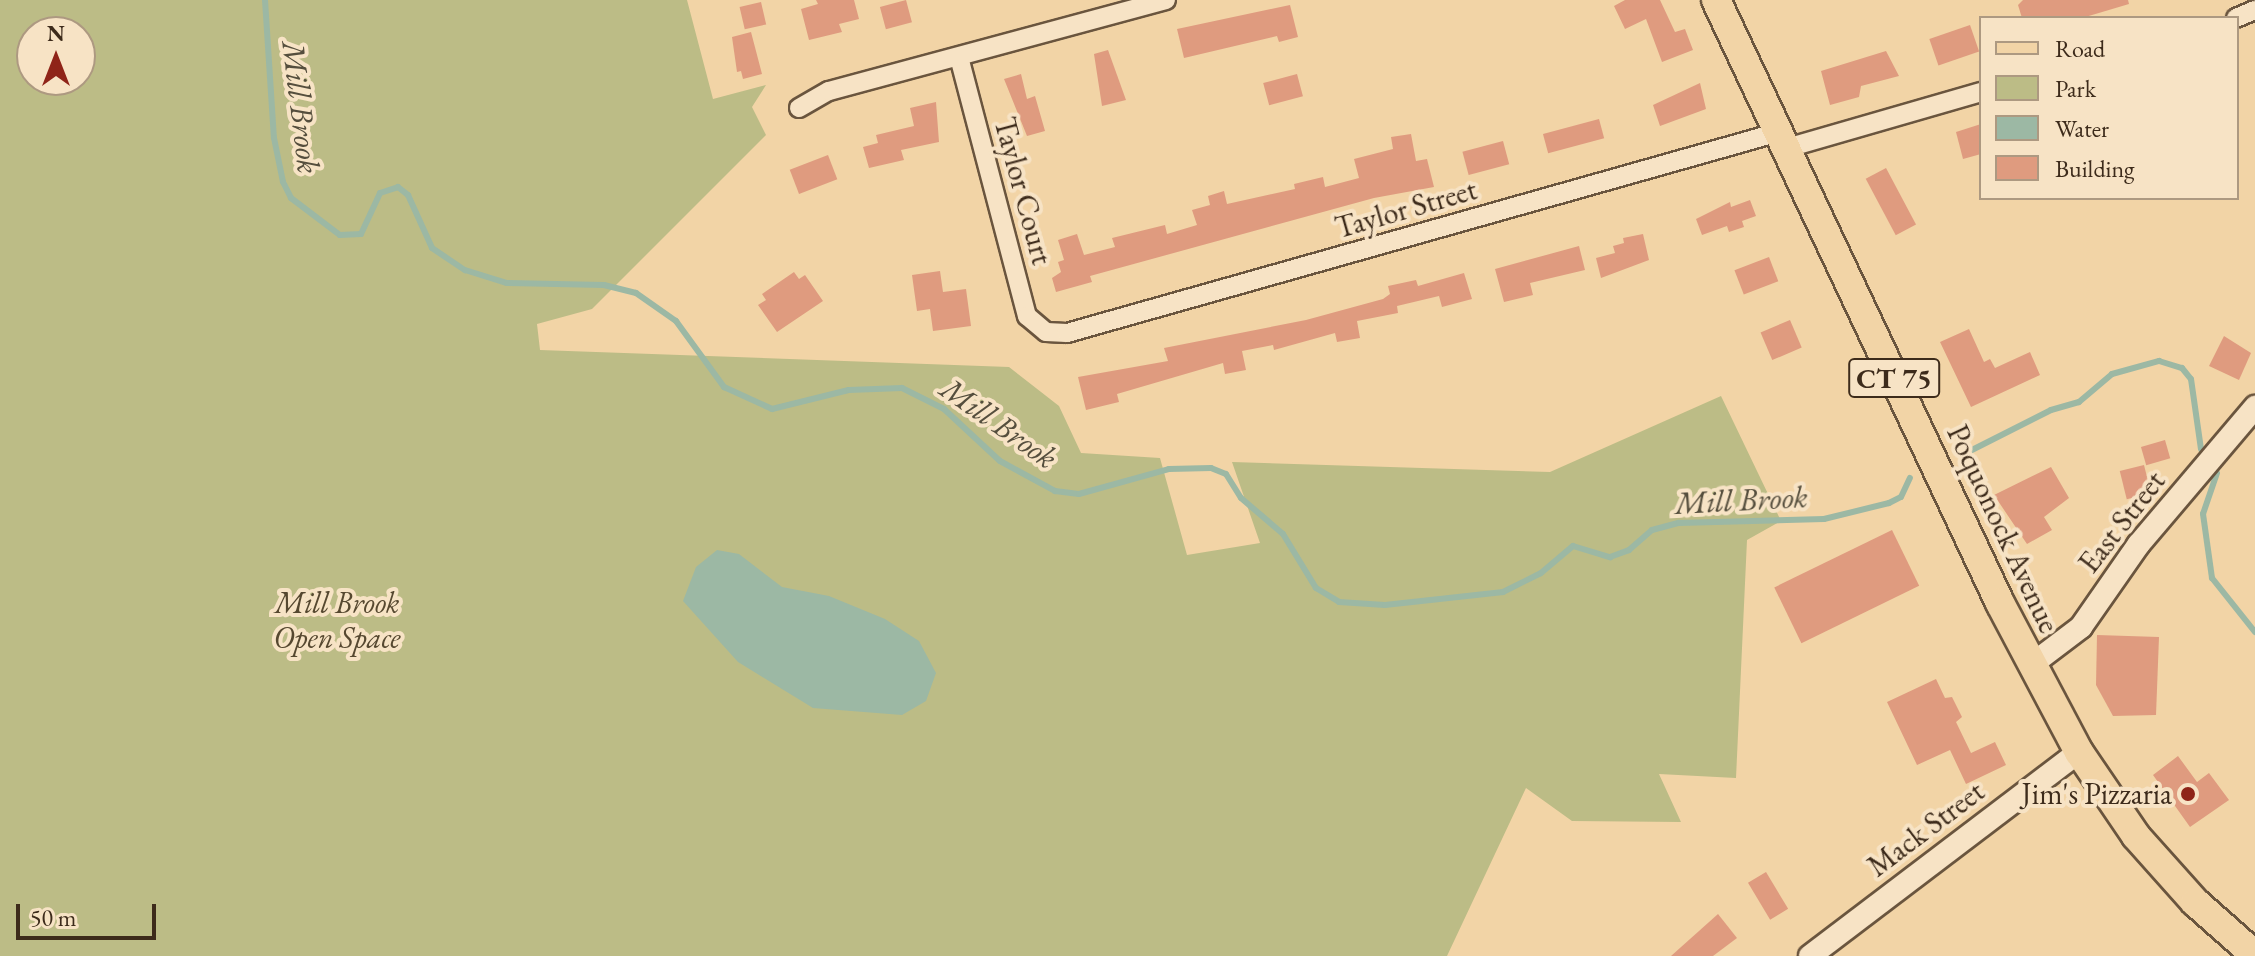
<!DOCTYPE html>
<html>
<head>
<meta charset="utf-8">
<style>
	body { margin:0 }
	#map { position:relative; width:2255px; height:956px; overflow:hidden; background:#f2d4a6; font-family:"EB Garamond",serif }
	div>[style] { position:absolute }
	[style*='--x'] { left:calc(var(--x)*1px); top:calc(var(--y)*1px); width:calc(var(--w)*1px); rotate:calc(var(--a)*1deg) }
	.green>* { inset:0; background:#bcbc86 }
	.water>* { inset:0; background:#9cb8a4 }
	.stream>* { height:6px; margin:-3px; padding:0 3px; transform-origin:3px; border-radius:3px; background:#9cb8a4 }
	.building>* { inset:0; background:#df9b7f; transform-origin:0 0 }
	.roads { filter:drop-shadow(2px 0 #6a553e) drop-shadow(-2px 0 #6a553e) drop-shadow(0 2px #6a553e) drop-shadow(0 -2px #6a553e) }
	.minor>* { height:18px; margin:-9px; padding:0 9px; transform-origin:9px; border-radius:9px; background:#f7e3c5 }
	.tertiary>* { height:22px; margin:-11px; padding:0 11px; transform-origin:11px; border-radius:11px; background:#f7e3c5 }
	.primary>* { height:28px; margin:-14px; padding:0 14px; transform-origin:14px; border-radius:14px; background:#f2d4a6 }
	.dots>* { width:22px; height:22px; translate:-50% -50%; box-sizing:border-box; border:4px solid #f7e3c5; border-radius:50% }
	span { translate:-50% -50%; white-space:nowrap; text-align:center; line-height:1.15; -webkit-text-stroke:8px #f7e3c5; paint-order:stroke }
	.shield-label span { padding:2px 6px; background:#f7e3c5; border:2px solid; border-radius:6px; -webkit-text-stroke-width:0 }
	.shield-label { font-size:28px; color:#3d2b1b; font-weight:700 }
	.street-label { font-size:30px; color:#3d2b1b }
	.park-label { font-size:30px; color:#564830; font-style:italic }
	.poi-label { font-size:30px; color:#3d2b1b }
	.right { translate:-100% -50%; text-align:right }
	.water-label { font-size:32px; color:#554e3d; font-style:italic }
	.legend { position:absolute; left:1979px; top:16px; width:260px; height:184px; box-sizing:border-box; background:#f7e3c5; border:2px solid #ad9981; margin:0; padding:10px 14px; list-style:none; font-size:24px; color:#3d2b1b }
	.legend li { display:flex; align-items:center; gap:16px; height:40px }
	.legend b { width:40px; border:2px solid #ad9981 }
	.north { position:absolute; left:16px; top:16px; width:80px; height:80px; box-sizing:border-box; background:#f7e3c5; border:2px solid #ad9981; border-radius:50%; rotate:0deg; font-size:22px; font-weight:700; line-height:32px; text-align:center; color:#3d2b1b }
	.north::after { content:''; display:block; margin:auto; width:28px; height:36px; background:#8f2418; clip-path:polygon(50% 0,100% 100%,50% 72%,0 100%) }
	.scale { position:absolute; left:16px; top:904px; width:140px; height:36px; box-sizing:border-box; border:4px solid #3d2b1b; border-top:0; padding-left:10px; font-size:24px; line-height:28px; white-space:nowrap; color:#3d2b1b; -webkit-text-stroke:6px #f7e3c5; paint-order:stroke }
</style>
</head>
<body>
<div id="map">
	<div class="green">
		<i style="clip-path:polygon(evenodd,0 0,687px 0,713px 99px,766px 85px,752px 107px,766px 135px,592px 309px,537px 324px,540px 350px,1009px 367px,1059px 406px,1081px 453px,1160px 458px,1187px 555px,1260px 543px,1232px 462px,1550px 472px,1721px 396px,1781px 521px,1747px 540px,1736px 778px,1659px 774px,1681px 822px,1572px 821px,1526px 788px,1447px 956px,0 956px,0 0,32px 32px,80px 32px,80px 80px,32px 80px,32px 32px)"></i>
	</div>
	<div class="water">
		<i style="clip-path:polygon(717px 550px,739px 554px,782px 587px,829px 596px,885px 619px,919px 641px,936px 673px,926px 701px,902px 715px,813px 708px,738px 662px,683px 601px,696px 567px)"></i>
	</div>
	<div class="stream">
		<i style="--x:265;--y:0;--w:138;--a:86.3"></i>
		<i style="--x:274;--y:138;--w:45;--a:78.4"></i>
		<i style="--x:283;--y:182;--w:18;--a:63"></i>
		<i style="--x:291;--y:198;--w:61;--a:37.1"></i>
		<i style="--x:340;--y:235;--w:21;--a:-3"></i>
		<i style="--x:361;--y:234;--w:45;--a:-65.1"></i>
		<i style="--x:380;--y:193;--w:19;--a:-18"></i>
		<i style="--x:398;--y:187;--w:13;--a:39"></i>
		<i style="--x:408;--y:195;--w:58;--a:65.6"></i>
		<i style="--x:432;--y:248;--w:40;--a:34"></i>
		<i style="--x:465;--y:270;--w:44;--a:17.2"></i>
		<i style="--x:507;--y:283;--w:97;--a:1.2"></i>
		<i style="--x:604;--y:285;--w:33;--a:14"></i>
		<i style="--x:636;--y:293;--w:49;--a:35"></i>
		<i style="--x:676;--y:321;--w:82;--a:54"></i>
		<i style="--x:724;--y:387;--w:53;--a:24.6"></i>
		<i style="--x:772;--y:409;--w:79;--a:-13.9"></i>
		<i style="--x:849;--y:390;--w:53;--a:-2.2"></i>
		<i style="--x:902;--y:388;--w:47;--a:26.6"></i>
		<i style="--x:944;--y:409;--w:76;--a:42.9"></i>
		<i style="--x:1000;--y:461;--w:63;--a:28.6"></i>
		<i style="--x:1055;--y:491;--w:24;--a:7"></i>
		<i style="--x:1079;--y:494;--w:93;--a:-15.5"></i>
		<i style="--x:1169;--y:469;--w:42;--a:-1.4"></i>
		<i style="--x:1211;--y:468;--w:16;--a:22"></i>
		<i style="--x:1226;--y:474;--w:28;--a:58"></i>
		<i style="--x:1241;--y:498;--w:55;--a:40.6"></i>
		<i style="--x:1283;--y:534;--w:63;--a:58.6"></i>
		<i style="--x:1316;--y:588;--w:27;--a:31"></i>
		<i style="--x:1339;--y:602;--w:46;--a:3.7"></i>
		<i style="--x:1385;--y:605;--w:119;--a:-6.3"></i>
		<i style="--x:1503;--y:592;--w:42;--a:-26.6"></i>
		<i style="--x:1541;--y:573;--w:42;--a:-40.2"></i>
		<i style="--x:1573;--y:546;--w:39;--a:17"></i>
		<i style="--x:1610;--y:557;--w:20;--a:-20"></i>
		<i style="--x:1629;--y:550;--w:30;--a:-41"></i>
		<i style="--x:1652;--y:530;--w:28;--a:-15"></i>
		<i style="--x:1679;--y:523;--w:145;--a:-1.6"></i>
		<i style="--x:1824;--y:519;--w:67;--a:-13.8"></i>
		<i style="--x:1889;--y:503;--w:13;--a:-27"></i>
		<i style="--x:1901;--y:497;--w:21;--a:-65"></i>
		<i style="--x:1964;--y:454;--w:97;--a:-26.8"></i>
		<i style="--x:2051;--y:410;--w:29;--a:-16"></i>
		<i style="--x:2079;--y:402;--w:43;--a:-40.3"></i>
		<i style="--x:2112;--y:374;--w:49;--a:-15.5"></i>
		<i style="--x:2159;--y:361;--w:24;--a:17"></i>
		<i style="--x:2182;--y:368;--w:14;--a:51"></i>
		<i style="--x:2191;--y:379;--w:71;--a:81.9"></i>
		<i style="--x:2217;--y:473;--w:43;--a:108.9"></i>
		<i style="--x:2203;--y:514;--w:65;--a:82"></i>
		<i style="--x:2212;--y:578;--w:69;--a:51.5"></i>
	</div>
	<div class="building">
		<i style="clip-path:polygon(816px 0,854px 0,859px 19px,839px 24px,842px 32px,809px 40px,801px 9px,818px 4px)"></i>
		<i style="left:906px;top:0;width:23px;height:27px;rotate:75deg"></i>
		<i style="clip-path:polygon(1625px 0,1660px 0,1675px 32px,1685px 29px,1693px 50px,1662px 62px,1646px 19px,1625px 29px,1614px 6px)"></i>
		<i style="clip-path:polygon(2023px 0,2128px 0,2129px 4px,2082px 18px,2022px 18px,2018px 5px)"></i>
		<i style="left:761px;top:2px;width:23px;height:22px;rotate:77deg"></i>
		<i style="clip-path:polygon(1290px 5px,1298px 37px,1279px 42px,1277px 36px,1184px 58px,1177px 29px)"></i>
		<i style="left:1970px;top:25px;width:28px;height:43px;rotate:71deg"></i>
		<i style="clip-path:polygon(751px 32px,762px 74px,743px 79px,741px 71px,737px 72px,732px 37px)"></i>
		<i style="clip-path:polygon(1108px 50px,1126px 100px,1102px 106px,1094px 54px)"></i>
		<i style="clip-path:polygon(1886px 51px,1899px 76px,1861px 86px,1859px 97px,1830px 105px,1821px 71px)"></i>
		<i style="clip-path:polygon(1021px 74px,1027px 99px,1035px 96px,1045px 131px,1027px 136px,1004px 79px)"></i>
		<i style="left:1297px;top:74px;width:23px;height:35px;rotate:75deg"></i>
		<i style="clip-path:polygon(1700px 83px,1706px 109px,1660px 126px,1653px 105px)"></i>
		<i style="clip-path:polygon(936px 102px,939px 142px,901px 150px,904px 160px,869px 168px,863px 147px,878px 143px,876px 135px,914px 126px,910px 108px)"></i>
		<i style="left:1599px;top:119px;width:20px;height:58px;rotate:75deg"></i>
		<i style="clip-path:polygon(1981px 124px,1981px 154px,1963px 159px,1956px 132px)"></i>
		<i style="clip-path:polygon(1411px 134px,1416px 161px,1427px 159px,1434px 187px,1374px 198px,1090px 276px,1092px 282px,1056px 292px,1052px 278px,1061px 272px,1058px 262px,1064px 260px,1058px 240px,1077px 234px,1084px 255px,1115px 247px,1112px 238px,1165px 225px,1167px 234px,1197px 225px,1192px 210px,1210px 205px,1208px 196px,1224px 191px,1227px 204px,1295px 189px,1294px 184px,1323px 177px,1325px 187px,1359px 178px,1354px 159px,1393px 149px,1391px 137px)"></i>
		<i style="left:1503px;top:141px;width:24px;height:42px;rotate:75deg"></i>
		<i style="left:828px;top:155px;width:26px;height:41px;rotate:69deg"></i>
		<i style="left:1886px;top:168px;width:64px;height:23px;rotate:62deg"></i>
		<i style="clip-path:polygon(1750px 200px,1756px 216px,1742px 221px,1744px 227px,1729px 232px,1727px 226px,1702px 235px,1696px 219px,1730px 202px,1731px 207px)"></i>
		<i style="clip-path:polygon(1643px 234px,1649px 260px,1601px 278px,1596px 258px,1615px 253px,1613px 246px,1624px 243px,1623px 238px)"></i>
		<i style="clip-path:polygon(1579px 246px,1585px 270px,1530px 283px,1533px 295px,1504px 302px,1495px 269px)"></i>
		<i style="left:1769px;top:257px;width:26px;height:37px;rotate:69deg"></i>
		<i style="clip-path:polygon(940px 271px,943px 292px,966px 289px,971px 326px,933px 331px,930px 309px,917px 311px,912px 275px)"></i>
		<i style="clip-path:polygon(794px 272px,799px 279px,805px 275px,823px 301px,777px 332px,758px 305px,766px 300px,762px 294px)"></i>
		<i style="clip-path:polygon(1464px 273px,1472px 299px,1442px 307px,1439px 296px,1397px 306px,1398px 313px,1357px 321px,1360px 338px,1337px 342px,1335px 333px,1274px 350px,1273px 345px,1242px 351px,1246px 370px,1225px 374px,1223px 363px,1117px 394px,1119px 402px,1086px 410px,1078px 377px,1168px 361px,1164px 348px,1306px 320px,1383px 299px,1390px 294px,1388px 286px,1416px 280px,1418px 286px)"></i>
		<i style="left:1790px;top:320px;width:30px;height:32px;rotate:67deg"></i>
		<i style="clip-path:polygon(1969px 329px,1984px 362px,1990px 359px,1995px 368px,2030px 352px,2040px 375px,1971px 407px,1940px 342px)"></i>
		<i style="clip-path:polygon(2224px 336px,2251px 353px,2239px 380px,2209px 366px)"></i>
		<i style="left:2165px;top:440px;width:19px;height:25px;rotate:74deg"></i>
		<i style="left:2144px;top:465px;width:29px;height:25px;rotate:76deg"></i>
		<i style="clip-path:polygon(2051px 467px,2069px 498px,2044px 517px,2052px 530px,2027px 544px,1994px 495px)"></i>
		<i style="left:1892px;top:530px;width:62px;height:131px;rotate:64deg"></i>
		<i style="clip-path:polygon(2097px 635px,2159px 637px,2156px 715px,2113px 716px,2096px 685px)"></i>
		<i style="clip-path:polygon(1936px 679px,1945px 698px,1952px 697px,1962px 717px,1956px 722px,1971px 753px,1995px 742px,2006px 765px,1966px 784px,1950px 750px,1917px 765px,1887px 702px)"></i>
		<i style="clip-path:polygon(2178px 756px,2197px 782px,2209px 773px,2229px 800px,2190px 827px,2153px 775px)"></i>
		<i style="left:1766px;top:872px;width:43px;height:21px;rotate:59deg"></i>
		<i style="clip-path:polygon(1718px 914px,1737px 938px,1713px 956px,1671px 956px)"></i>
	</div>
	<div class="roads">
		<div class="minor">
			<i style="--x:2236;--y:18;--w:21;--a:-23"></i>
			<i style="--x:959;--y:57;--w:268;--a:75.3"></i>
			<i style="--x:1027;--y:316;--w:25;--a:40"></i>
			<i style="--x:1046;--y:332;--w:21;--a:3"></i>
			<i style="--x:1067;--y:333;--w:740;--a:-15.76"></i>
			<i style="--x:799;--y:108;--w:34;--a:-30"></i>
			<i style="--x:829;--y:91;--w:349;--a:-15.1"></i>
			<i style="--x:1787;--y:148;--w:202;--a:-16.1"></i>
		</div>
		<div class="tertiary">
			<i style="--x:2031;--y:665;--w:63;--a:-37.2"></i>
			<i style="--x:2081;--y:627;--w:101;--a:-55.1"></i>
			<i style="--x:2139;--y:544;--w:180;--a:-49.7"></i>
			<i style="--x:1810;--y:956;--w:338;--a:-37.2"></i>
		</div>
		<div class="primary">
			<i style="--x:1716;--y:0;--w:667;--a:64.78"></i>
			<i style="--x:2000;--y:603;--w:169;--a:62.1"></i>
			<i style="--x:2079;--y:752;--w:102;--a:55.8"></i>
			<i style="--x:2136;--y:836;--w:89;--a:48.2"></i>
			<i style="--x:2195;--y:902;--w:80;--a:41.5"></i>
		</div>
	</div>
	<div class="dots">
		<i style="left:2188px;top:794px;background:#8f2418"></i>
	</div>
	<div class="shield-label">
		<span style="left:1894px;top:378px">CT 75</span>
	</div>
	<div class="street-label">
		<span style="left:1023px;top:191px;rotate:75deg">Taylor Court</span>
		<span style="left:1406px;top:209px;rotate:-16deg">Taylor Street</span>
		<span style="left:2122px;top:522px;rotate:-52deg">East Street</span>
		<span style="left:2003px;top:529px;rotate:65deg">Poquonock Avenue</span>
		<span style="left:1926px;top:829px;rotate:-37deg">Mack Street</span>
	</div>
	<div class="park-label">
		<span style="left:337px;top:620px">Mill Brook<br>Open Space</span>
	</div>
	<div class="poi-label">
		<span class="right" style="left:2172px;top:794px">Jim's Pizzaria</span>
	</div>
	<div class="water-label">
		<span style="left:301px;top:107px;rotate:83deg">Mill Brook</span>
		<span style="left:999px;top:423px;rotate:35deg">Mill Brook</span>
		<span style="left:1741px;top:500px;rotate:-3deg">Mill Brook</span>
	</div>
	<ul class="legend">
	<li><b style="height:10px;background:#f2d4a6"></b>Road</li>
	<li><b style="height:22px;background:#bcbc86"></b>Park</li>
	<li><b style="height:22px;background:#9cb8a4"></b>Water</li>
	<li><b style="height:22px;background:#df9b7f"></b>Building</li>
	</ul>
	<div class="north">N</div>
	<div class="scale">50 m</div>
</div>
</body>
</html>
